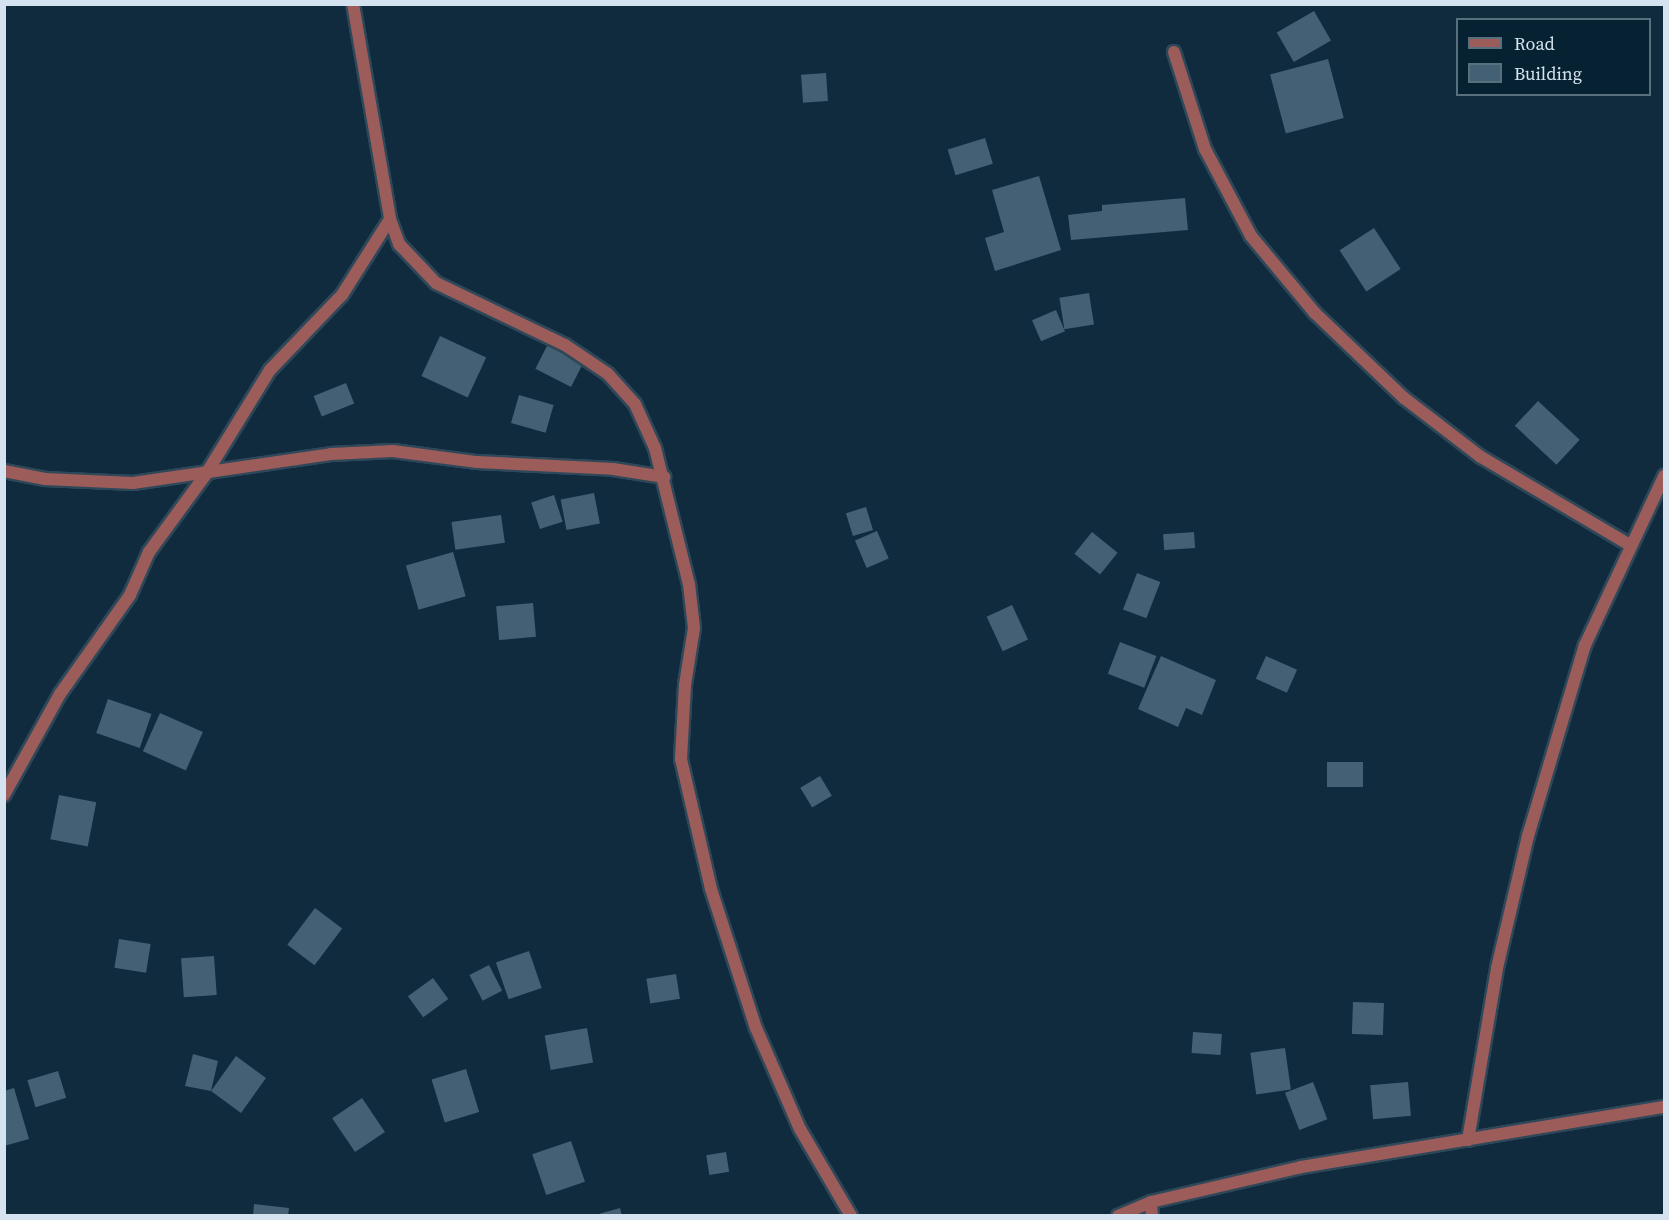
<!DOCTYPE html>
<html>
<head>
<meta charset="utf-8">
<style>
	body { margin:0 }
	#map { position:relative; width:1669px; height:1220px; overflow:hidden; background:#0f2b3d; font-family:"Source Serif 4",serif }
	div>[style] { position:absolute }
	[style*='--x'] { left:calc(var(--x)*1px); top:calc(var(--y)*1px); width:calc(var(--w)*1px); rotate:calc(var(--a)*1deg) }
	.building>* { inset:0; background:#446074; transform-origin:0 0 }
	.roads { filter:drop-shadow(2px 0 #2f4859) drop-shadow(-2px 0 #2f4859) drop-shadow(0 2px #2f4859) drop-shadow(0 -2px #2f4859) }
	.street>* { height:12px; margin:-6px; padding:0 6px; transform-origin:6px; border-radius:6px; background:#9c5c5a }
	span { translate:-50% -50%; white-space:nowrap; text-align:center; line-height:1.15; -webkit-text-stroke:4.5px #052132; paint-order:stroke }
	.frame { position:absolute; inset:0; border:6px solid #d4e3ef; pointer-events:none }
	.legend { position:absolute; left:1456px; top:18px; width:195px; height:78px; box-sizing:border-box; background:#052132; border:2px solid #586f7e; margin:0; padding:8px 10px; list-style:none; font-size:18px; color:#d4e3ef }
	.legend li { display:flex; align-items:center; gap:12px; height:30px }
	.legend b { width:30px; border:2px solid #586f7e }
</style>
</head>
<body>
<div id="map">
	<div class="building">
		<i style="left:1314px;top:11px;width:34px;height:43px;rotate:60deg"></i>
		<i style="left:1328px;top:59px;width:61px;height:60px;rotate:75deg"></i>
		<i style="left:826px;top:73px;width:28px;height:25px;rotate:86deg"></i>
		<i style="left:985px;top:138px;width:27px;height:39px;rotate:73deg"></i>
		<i style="clip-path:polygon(1039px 176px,1061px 250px,995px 271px,985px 238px,1004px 232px,992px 190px)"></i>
		<i style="clip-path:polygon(1185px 198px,1188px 230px,1071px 240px,1068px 215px,1102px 211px,1102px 205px)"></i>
		<i style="left:1374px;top:228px;width:49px;height:41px;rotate:57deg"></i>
		<i style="left:1089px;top:293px;width:32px;height:30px;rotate:81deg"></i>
		<i style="left:1056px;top:310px;width:23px;height:26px;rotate:67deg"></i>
		<i style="left:440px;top:336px;width:51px;height:44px;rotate:25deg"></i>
		<i style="left:549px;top:342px;width:40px;height:30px;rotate:27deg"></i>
		<i style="left:346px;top:383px;width:22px;height:35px;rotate:68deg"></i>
		<i style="left:519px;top:395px;width:36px;height:29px;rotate:16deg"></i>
		<i style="left:1538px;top:401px;width:57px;height:34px;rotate:43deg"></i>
		<i style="left:594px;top:493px;width:31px;height:34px;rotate:79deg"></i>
		<i style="left:554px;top:495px;width:28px;height:24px;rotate:72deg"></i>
		<i style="left:866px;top:507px;width:24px;height:21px;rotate:73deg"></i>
		<i style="left:501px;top:515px;width:28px;height:50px;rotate:82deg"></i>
		<i style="left:877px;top:531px;width:30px;height:24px;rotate:67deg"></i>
		<i style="left:1092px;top:532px;width:33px;height:28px;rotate:39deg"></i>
		<i style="left:1194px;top:532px;width:16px;height:31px;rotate:86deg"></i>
		<i style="left:453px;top:552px;width:46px;height:49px;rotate:74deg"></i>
		<i style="left:1137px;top:573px;width:25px;height:39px;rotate:21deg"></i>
		<i style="left:533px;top:603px;width:34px;height:37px;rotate:85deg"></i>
		<i style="left:1012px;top:605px;width:38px;height:28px;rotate:65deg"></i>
		<i style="left:1120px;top:642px;width:39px;height:34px;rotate:21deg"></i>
		<i style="clip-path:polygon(1161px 656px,1216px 680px,1202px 715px,1186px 708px,1178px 727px,1138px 709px)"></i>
		<i style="left:1266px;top:656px;width:34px;height:25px;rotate:24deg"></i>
		<i style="left:108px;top:699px;width:46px;height:36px;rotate:19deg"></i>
		<i style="left:160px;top:713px;width:47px;height:42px;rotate:24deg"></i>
		<i style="left:1327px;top:762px;width:36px;height:25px"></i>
		<i style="left:820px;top:776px;width:23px;height:23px;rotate:59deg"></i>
		<i style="left:59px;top:795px;width:38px;height:45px;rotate:11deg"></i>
		<i style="left:315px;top:908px;width:34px;height:46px;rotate:37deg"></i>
		<i style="left:119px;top:939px;width:32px;height:29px;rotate:9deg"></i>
		<i style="left:529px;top:951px;width:39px;height:35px;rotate:71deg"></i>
		<i style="left:214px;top:956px;width:39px;height:33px;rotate:86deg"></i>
		<i style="left:489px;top:965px;width:29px;height:22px;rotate:63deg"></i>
		<i style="left:676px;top:974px;width:25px;height:30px;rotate:81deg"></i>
		<i style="left:433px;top:978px;width:26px;height:31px;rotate:54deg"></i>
		<i style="left:1353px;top:1002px;width:31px;height:32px;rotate:2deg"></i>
		<i style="left:587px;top:1028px;width:35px;height:43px;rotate:80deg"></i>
		<i style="left:1193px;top:1032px;width:29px;height:21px;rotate:4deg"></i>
		<i style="left:1285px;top:1048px;width:42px;height:35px;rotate:82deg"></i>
		<i style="clip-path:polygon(193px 1054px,218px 1061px,211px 1091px,236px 1056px,266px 1078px,241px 1113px,211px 1091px,185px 1086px)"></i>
		<i style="left:466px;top:1069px;width:45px;height:36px;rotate:73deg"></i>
		<i style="left:58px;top:1071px;width:28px;height:32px;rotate:73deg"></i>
		<i style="left:1313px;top:1082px;width:40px;height:30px;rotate:69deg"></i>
		<i style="left:1408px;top:1082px;width:34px;height:38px;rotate:85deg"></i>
		<i style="clip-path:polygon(14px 1088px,29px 1139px,4px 1146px,4px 1091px)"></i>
		<i style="left:362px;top:1098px;width:41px;height:36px;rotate:56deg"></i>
		<i style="left:571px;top:1141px;width:43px;height:41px;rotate:71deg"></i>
		<i style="left:726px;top:1152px;width:20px;height:20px;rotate:81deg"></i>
		<i style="clip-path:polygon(254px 1204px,289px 1208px,288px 1216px,253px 1216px)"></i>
		<i style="clip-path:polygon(620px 1208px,622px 1216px,595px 1216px,595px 1215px)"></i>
	</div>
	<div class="roads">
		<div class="street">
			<i style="--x:353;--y:4;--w:218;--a:80.2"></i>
			<i style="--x:390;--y:219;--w:27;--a:70"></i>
			<i style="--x:399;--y:244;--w:54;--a:46.5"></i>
			<i style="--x:436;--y:283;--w:143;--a:25.7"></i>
			<i style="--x:565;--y:345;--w:52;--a:34"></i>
			<i style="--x:608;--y:374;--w:40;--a:48"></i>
			<i style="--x:635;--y:404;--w:48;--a:65.6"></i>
			<i style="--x:655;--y:448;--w:140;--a:76"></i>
			<i style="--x:689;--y:584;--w:44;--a:83.5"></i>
			<i style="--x:694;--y:628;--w:58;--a:99"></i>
			<i style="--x:685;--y:685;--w:74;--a:93.1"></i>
			<i style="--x:681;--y:759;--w:133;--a:77"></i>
			<i style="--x:711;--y:889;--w:146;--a:72.1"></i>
			<i style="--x:756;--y:1028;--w:110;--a:66.5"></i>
			<i style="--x:800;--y:1129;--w:101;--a:59.6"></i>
			<i style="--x:1174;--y:52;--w:102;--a:72.3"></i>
			<i style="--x:1205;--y:149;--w:98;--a:62.1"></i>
			<i style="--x:1251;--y:236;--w:100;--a:50.3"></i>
			<i style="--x:1315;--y:313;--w:123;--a:43.7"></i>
			<i style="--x:1404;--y:398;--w:97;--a:37.5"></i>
			<i style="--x:1481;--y:457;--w:173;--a:30.6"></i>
			<i style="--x:4;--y:471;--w:42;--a:11"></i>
			<i style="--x:45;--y:479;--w:88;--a:2.6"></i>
			<i style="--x:133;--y:483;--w:200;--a:-8.3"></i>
			<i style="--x:331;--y:454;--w:62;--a:-2.8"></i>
			<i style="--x:393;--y:451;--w:85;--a:7.5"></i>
			<i style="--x:477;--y:462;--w:136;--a:2.9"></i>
			<i style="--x:613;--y:469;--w:52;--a:8.9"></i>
			<i style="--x:4;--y:795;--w:115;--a:-61"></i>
			<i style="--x:60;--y:694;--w:121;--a:-54.7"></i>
			<i style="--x:130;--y:595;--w:47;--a:-66.2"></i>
			<i style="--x:149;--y:552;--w:97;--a:-53.8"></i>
			<i style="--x:206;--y:474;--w:122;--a:-58.4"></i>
			<i style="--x:270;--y:370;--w:104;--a:-46.2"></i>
			<i style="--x:342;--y:295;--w:90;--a:-57.7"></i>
			<i style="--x:1468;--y:1140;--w:174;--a:-80.4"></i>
			<i style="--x:1497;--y:968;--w:136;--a:-76.8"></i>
			<i style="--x:1528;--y:836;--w:199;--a:-73.4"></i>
			<i style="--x:1585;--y:645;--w:187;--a:-64.9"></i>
			<i style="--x:1151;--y:1202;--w:14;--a:86"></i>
			<i style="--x:1118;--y:1216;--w:36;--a:-23"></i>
			<i style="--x:1151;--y:1202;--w:154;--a:-13.1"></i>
			<i style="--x:1301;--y:1167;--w:368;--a:-9.4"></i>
		</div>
	</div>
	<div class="frame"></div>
	<ul class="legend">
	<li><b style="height:8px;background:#9c5c5a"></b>Road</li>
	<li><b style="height:16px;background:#446074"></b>Building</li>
	</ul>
</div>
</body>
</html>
